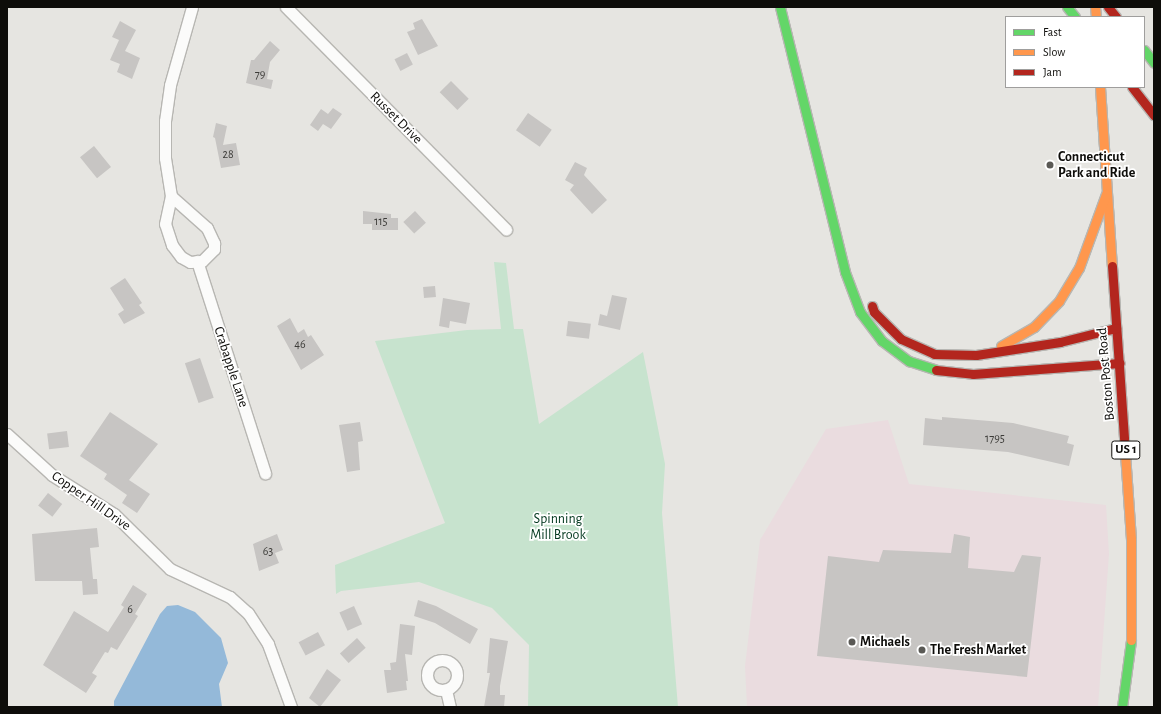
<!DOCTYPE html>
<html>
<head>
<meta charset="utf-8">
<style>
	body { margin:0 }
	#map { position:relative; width:1161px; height:714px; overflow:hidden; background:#e6e5e1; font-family:"Alegreya Sans",sans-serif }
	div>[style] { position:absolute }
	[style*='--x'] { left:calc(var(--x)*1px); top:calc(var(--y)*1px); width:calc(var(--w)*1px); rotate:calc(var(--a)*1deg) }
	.commercial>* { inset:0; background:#eadcdf }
	.green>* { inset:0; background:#c7e3ce }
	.water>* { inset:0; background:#94b9d9 }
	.building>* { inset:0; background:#c7c5c3; transform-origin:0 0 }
	.roads { filter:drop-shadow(1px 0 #b7b6b2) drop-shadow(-1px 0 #b7b6b2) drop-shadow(0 1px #b7b6b2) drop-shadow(0 -1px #b7b6b2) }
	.street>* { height:11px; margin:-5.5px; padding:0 5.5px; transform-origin:5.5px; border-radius:5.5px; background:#fbfbfa }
	.street>.ring { margin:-5.5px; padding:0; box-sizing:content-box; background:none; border:11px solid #fbfbfa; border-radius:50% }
	.fast>* { height:9px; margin:-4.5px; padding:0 4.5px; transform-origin:4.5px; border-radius:4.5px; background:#63d668 }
	.slow>* { height:9px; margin:-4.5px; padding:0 4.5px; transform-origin:4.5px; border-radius:4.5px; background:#ff974d }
	.jam>* { height:9px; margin:-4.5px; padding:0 4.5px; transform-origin:4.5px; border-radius:4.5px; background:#b3261e }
	.dots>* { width:11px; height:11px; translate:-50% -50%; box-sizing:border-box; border:2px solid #fff; border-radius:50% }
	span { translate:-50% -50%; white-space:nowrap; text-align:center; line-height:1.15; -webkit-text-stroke:3.5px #fff; paint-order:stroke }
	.number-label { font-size:12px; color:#3c3b38 }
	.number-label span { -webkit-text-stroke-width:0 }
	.shield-label span { padding:1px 3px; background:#fff; border:1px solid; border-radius:3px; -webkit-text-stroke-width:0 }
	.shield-label { font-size:13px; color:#0e0d0a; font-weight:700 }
	.street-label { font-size:14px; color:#0e0d0a }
	.poi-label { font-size:14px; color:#0e0d0a; font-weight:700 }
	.left { translate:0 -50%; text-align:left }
	.park-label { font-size:14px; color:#00371d }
	.frame { position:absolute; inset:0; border:8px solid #0e0d0a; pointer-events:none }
	.legend { position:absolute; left:1005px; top:16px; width:140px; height:72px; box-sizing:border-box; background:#fff; border:1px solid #9f9e9d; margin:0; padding:5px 7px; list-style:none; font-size:12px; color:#0e0d0a }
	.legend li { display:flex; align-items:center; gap:8px; height:20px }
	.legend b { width:20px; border:1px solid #9f9e9d }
</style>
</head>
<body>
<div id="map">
	<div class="commercial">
		<i style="clip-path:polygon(888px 420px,909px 484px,1106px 505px,1109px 554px,1098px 707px,747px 707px,745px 666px,760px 540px,826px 429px)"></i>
	</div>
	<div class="green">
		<i style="clip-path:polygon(494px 262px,506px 263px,514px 329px,523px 329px,539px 424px,643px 352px,665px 464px,662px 513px,678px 707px,528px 707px,529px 645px,492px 608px,419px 582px,341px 591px,336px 594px,335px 565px,445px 523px,375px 341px,467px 330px,501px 329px)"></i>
	</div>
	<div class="water">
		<i style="clip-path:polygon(178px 605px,195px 612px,221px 638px,228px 663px,219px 684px,222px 707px,114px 707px,114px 701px,160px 614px,167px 606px)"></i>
	</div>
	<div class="building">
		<i style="clip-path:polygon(422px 19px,438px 46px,418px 55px,407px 32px,415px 29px,413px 23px)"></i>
		<i style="clip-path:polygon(120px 21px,136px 30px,125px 51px,140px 58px,132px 79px,117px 72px,120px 64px,110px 60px,119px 40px,112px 37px)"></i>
		<i style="clip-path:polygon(270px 41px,280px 50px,270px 62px,267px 79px,273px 80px,271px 89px,246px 83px,251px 60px,254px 60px)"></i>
		<i style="left:407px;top:53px;width:13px;height:14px;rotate:63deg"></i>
		<i style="left:451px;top:81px;width:25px;height:16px;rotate:45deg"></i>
		<i style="clip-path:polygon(333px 108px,342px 114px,331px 129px,323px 124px,318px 131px,310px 125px,321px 109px,328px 114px)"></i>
		<i style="left:528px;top:113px;width:29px;height:21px;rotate:35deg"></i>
		<i style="clip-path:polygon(216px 123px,227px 126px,223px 145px,236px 143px,240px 165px,221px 168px,215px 138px,213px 137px)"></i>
		<i style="left:94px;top:146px;width:27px;height:18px;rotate:51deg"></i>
		<i style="clip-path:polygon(575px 162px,587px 168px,584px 175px,607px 200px,592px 214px,570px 190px,574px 185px,565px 180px)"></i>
		<i style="clip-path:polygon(363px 211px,391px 214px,391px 218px,398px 218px,398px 230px,372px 230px,372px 224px,363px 224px)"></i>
		<i style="left:415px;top:211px;width:16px;height:16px;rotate:47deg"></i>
		<i style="clip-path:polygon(125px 278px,142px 303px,139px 305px,145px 313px,124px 324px,118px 314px,124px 310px,110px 288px)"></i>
		<i style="left:435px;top:286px;width:11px;height:12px;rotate:85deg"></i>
		<i style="clip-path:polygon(612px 295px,627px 298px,620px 330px,598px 325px,600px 314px,607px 316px)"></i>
		<i style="clip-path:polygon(443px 298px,470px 303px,466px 324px,450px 321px,449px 328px,439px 326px)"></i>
		<i style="clip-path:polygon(290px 318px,298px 333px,304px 329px,308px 337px,311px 335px,324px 355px,301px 370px,277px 326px)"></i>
		<i style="left:568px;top:321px;width:23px;height:15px;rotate:7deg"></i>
		<i style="left:200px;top:358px;width:42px;height:16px;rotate:71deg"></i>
		<i style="clip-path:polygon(110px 412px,158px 444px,129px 480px,150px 494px,137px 513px,122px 503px,127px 495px,104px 479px,107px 474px,80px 456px)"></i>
		<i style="clip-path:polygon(942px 417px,1013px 423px,1069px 436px,1067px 443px,1074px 445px,1069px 466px,1008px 452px,923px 445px,925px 418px,942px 420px)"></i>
		<i style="clip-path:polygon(360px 422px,363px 441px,358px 442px,360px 470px,347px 472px,339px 425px)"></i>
		<i style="left:67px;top:431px;width:16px;height:20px;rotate:83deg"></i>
		<i style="left:48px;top:493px;width:18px;height:16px;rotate:38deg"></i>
		<i style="clip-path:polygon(97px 528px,99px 547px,90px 548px,93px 579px,97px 579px,98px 594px,83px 595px,82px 581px,35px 581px,32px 534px)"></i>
		<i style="clip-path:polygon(277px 534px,283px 550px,275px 553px,279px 563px,259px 571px,253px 544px)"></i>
		<i style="clip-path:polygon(954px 534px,970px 537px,968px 568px,1014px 572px,1022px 555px,1041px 557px,1027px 677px,817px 656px,828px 556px,879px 562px,883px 550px,951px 553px)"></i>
		<i style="clip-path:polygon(133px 585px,147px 594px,135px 614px,138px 616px,117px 650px,111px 647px,108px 653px,105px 652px,92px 673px,97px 676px,86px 693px,43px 665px,74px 611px,108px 632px,124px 607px,121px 605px)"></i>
		<i style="clip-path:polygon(418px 600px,436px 606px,478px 629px,470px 644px,435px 623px,414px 616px)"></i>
		<i style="left:354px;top:606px;width:20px;height:16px;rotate:66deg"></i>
		<i style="clip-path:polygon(400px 624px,415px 626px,412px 655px,405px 654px,408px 681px,406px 681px,407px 690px,387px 693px,384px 670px,391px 670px,390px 663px,396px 662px)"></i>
		<i style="left:318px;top:632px;width:15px;height:22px;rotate:62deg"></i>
		<i style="left:357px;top:638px;width:13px;height:23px;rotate:48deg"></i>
		<i style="clip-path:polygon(490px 638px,508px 641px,500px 686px,500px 695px,505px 695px,504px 707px,484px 707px,490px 673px,487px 673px)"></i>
		<i style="clip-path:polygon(327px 669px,341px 680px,320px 707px,309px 698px)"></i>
	</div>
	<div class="roads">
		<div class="street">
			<i style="--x:286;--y:7;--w:313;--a:45.3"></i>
			<i style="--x:171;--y:196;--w:48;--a:41.6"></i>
			<i style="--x:207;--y:228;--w:17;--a:65"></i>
			<i style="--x:214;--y:243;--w:6;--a:90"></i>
			<i style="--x:214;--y:249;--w:17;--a:135"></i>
			<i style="--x:202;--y:261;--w:12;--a:175"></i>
			<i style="--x:190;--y:262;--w:10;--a:-151"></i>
			<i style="--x:181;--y:257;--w:15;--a:-127"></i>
			<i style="--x:172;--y:245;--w:22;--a:-108"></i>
			<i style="--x:165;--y:224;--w:29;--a:-78"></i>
			<i style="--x:171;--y:196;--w:38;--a:-99"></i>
			<i style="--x:165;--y:158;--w:37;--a:-90"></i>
			<i style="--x:165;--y:121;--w:36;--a:-82"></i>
			<i style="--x:170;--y:85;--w:81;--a:-74.2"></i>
			<i style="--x:197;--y:261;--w:223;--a:72.2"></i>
			<i style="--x:7;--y:434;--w:61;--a:42.3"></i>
			<i style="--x:52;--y:475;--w:73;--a:32.2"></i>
			<i style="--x:114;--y:514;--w:78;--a:44.5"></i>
			<i style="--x:170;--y:569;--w:66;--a:25"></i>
			<i style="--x:230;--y:597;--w:24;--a:42"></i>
			<i style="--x:248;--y:613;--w:37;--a:57"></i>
			<i style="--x:268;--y:644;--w:67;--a:69.9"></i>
			<i class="ring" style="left:427px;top:660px;width:19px;height:19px"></i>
			<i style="--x:446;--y:690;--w:17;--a:77"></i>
		</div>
		<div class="fast">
			<i style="--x:780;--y:7;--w:273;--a:76.2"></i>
			<i style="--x:845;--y:272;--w:43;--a:69.4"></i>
			<i style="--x:860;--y:312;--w:36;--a:53"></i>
			<i style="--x:882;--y:341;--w:34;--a:37"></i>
			<i style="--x:909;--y:361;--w:28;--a:18"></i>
			<i style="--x:1067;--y:7;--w:13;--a:51"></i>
			<i style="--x:1144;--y:50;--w:16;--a:52"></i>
			<i style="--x:1122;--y:707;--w:68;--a:-82.3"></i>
		</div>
		<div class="slow">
			<i style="--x:1095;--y:7;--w:10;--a:84"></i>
			<i style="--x:1100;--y:87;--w:179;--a:86.2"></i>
			<i style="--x:1001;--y:346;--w:38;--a:-30"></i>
			<i style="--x:1034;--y:327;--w:36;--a:-46"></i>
			<i style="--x:1059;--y:301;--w:39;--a:-59"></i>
			<i style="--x:1079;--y:268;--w:79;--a:-70"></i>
			<i style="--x:1124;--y:439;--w:100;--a:86"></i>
			<i style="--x:1131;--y:539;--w:101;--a:90"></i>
		</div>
		<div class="jam">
			<i style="--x:1108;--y:7;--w:13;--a:51"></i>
			<i style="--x:1132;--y:87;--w:36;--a:52"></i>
			<i style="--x:1112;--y:266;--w:173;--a:86"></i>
			<i style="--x:872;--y:306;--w:6;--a:72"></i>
			<i style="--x:874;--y:312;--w:38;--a:45"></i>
			<i style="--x:901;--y:339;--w:36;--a:24"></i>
			<i style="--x:934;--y:354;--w:42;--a:1.4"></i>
			<i style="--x:976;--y:355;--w:85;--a:-8.8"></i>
			<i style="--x:1060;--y:342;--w:58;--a:-14"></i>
			<i style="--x:936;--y:370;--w:37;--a:6"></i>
			<i style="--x:973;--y:374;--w:147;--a:-4.3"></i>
		</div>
	</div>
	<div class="dots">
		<i style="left:1050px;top:165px;background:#5a5955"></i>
		<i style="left:852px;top:642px;background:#5a5955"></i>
		<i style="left:922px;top:650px;background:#5a5955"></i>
	</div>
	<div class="number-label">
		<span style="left:260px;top:75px">79</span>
		<span style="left:228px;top:155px">28</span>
		<span style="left:381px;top:222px">115</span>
		<span style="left:300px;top:345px">46</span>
		<span style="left:995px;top:439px">1795</span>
		<span style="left:268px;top:552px">63</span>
		<span style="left:130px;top:610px">6</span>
	</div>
	<div class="shield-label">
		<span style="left:1126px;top:450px">US 1</span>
	</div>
	<div class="street-label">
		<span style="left:396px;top:118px;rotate:45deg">Russet Drive</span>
		<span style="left:231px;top:367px;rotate:72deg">Crabapple Lane</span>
		<span style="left:1106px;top:374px;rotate:-95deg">Boston Post Road</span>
		<span style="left:91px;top:501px;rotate:35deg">Copper Hill Drive</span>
	</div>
	<div class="poi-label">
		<span class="left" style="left:1058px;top:165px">Connecticut<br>Park and Ride</span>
		<span class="left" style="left:860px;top:642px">Michaels</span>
		<span class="left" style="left:930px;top:650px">The Fresh Market</span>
	</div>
	<div class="park-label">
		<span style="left:558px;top:527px">Spinning<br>Mill Brook</span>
	</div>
	<div class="frame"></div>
	<ul class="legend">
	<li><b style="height:5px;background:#63d668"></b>Fast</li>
	<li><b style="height:5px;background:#ff974d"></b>Slow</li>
	<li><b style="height:5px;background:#b3261e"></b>Jam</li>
	</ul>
</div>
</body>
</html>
